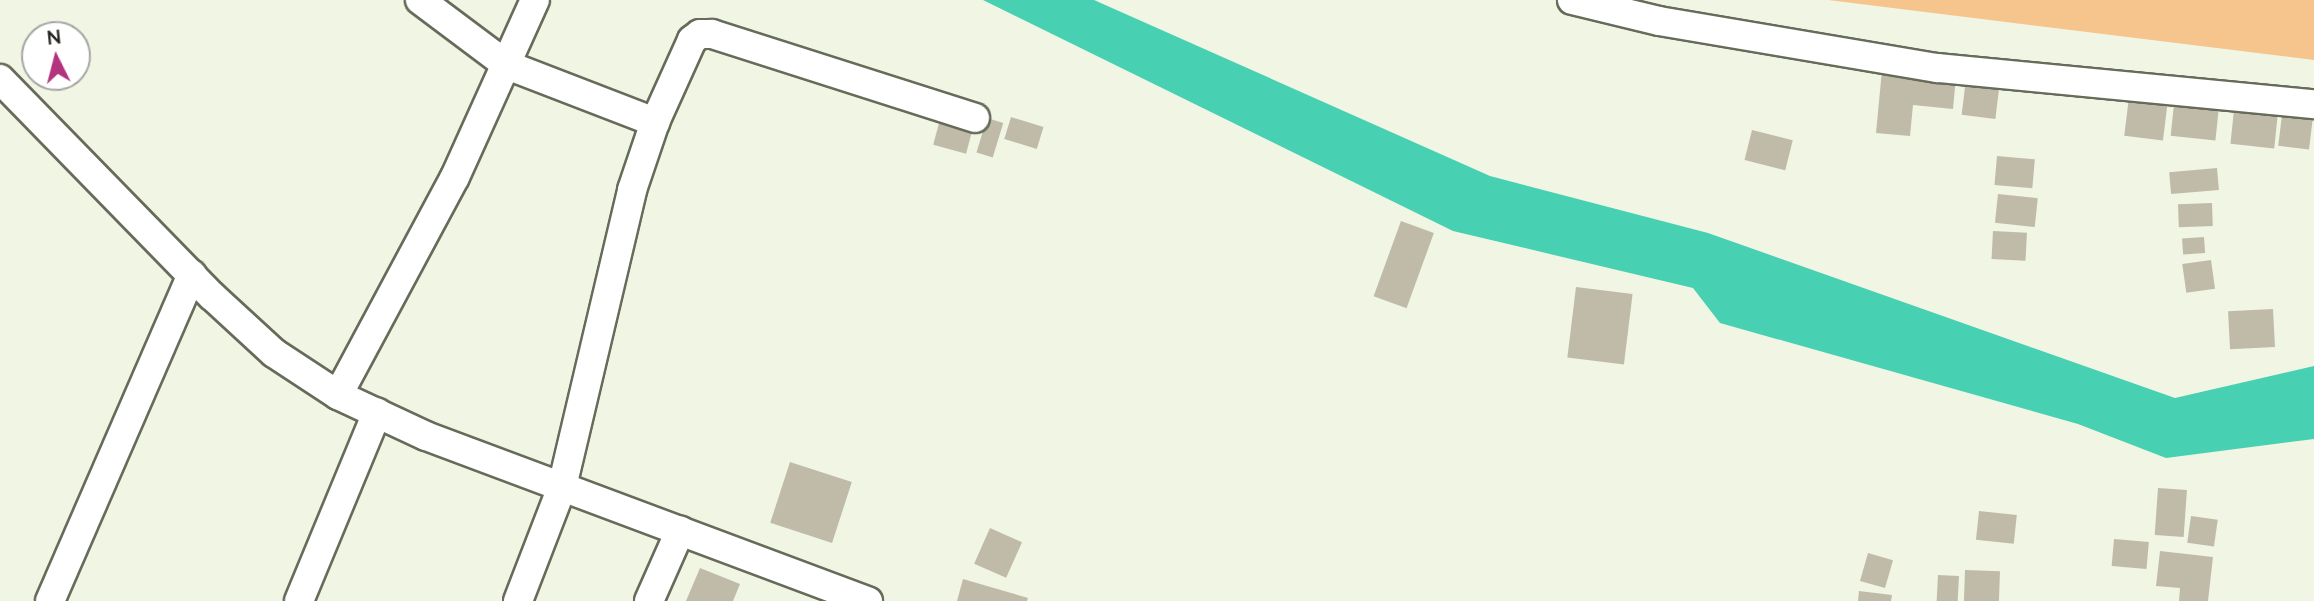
<!DOCTYPE html>
<html>
<head>
<meta charset="utf-8">
<style>
	body { margin:0 }
	#map { position:relative; width:2314px; height:601px; overflow:hidden; background:#f0f6e3; font-family:Mulish,sans-serif }
	div>[style] { position:absolute }
	[style*='--x'] { left:calc(var(--x)*1px); top:calc(var(--y)*1px); width:calc(var(--w)*1px); rotate:calc(var(--a)*1deg) }
	.green>* { inset:0; background:#f6c58e }
	.water>* { inset:0; background:#47d0b2 }
	.building>* { inset:0; background:#c0bba8; transform-origin:0 0 }
	.roads { filter:drop-shadow(2px 0 #666b5a) drop-shadow(-2px 0 #666b5a) drop-shadow(0 2px #666b5a) drop-shadow(0 -2px #666b5a) }
	.minor>* { height:28px; margin:-14px; padding:0 14px; transform-origin:14px; border-radius:14px; background:#fff }
	span { translate:-50% -50%; white-space:nowrap; text-align:center; line-height:1.15; -webkit-text-stroke:7px #fff; paint-order:stroke }
	.north { position:absolute; left:21px; top:21px; width:70px; height:70px; box-sizing:border-box; background:#fff; border:2px solid #a6a7a4; border-radius:50%; rotate:354deg; font-size:19px; font-weight:700; line-height:28px; text-align:center; color:#20231c }
	.north::after { content:''; display:block; margin:auto; width:24px; height:32px; background:#b3337f; clip-path:polygon(50% 0,100% 100%,50% 72%,0 100%) }
</style>
</head>
<body>
<div id="map">
	<div class="green">
		<i style="clip-path:polygon(1828px 0,2314px 0,2314px 60px)"></i>
	</div>
	<div class="water">
		<i style="clip-path:polygon(983px 0,1094px 0,1490px 176px,1708px 233px,2175px 398px,2314px 366px,2314px 439px,2166px 458px,2078px 424px,1720px 323px,1693px 288px,1453px 231px)"></i>
	</div>
	<div class="building">
		<i style="clip-path:polygon(1882px 70px,1956px 77px,1953px 109px,1913px 105px,1910px 136px,1876px 133px)"></i>
		<i style="left:1966px;top:79px;width:34px;height:36px;rotate:7deg"></i>
		<i style="left:2129px;top:97px;width:39px;height:39px;rotate:7deg"></i>
		<i style="left:2174px;top:104px;width:45px;height:32px;rotate:6deg"></i>
		<i style="left:2234px;top:110px;width:44px;height:34px;rotate:6deg"></i>
		<i style="left:942px;top:112px;width:34px;height:34px;rotate:15deg"></i>
		<i style="left:2282px;top:115px;width:31px;height:31px;rotate:7deg"></i>
		<i style="left:1011px;top:117px;width:34px;height:23px;rotate:17deg"></i>
		<i style="left:987px;top:118px;width:17px;height:36px;rotate:17deg"></i>
		<i style="left:1752px;top:130px;width:42px;height:31px;rotate:14deg"></i>
		<i style="left:1997px;top:156px;width:38px;height:29px;rotate:5deg"></i>
		<i style="left:2217px;top:168px;width:22px;height:48px;rotate:85deg"></i>
		<i style="left:1998px;top:194px;width:40px;height:29px;rotate:6deg"></i>
		<i style="left:2212px;top:203px;width:23px;height:34px;rotate:88deg"></i>
		<i style="left:1401px;top:221px;width:35px;height:80px;rotate:20deg"></i>
		<i style="left:1993px;top:231px;width:34px;height:28px;rotate:3deg"></i>
		<i style="left:2204px;top:237px;width:16px;height:22px;rotate:86deg"></i>
		<i style="left:2211px;top:260px;width:29px;height:29px;rotate:82deg"></i>
		<i style="left:1576px;top:287px;width:57px;height:71px;rotate:7deg"></i>
		<i style="left:2273px;top:309px;width:38px;height:45px;rotate:87deg"></i>
		<i style="left:790px;top:462px;width:65px;height:64px;rotate:18deg"></i>
		<i style="left:2158px;top:488px;width:29px;height:47px;rotate:4deg"></i>
		<i style="left:1979px;top:511px;width:38px;height:29px;rotate:6deg"></i>
		<i style="left:2191px;top:516px;width:27px;height:27px;rotate:8deg"></i>
		<i style="left:990px;top:528px;width:35px;height:39px;rotate:24deg"></i>
		<i style="left:2114px;top:539px;width:35px;height:27px;rotate:5deg"></i>
		<i style="clip-path:polygon(2160px 551px,2213px 557px,2208px 601px,2179px 601px,2180px 588px,2156px 586px)"></i>
		<i style="left:1868px;top:553px;width:26px;height:29px;rotate:16deg"></i>
		<i style="clip-path:polygon(700px 568px,740px 584px,733px 601px,686px 601px)"></i>
		<i style="left:1965px;top:570px;width:35px;height:31px;rotate:2deg"></i>
		<i style="left:1938px;top:575px;width:21px;height:26px;rotate:3deg"></i>
		<i style="clip-path:polygon(963px 579px,1028px 598px,1027px 601px,957px 601px)"></i>
		<i style="clip-path:polygon(1859px 591px,1892px 595px,1891px 601px,1858px 601px)"></i>
	</div>
	<div class="roads">
		<div class="minor">
			<i style="--x:420;--y:0;--w:109;--a:36.8"></i>
			<i style="--x:507;--y:65;--w:159;--a:21.1"></i>
			<i style="--x:1572;--y:0;--w:89;--a:13.6"></i>
			<i style="--x:1659;--y:21;--w:283;--a:9.6"></i>
			<i style="--x:1938;--y:68;--w:378;--a:5.5"></i>
			<i style="--x:0;--y:79;--w:303;--a:45.7"></i>
			<i style="--x:212;--y:296;--w:84;--a:42.6"></i>
			<i style="--x:274;--y:353;--w:77;--a:33.3"></i>
			<i style="--x:338;--y:395;--w:97;--a:25"></i>
			<i style="--x:426;--y:436;--w:472;--a:20.5"></i>
			<i style="--x:338;--y:395;--w:247;--a:-61.8"></i>
			<i style="--x:455;--y:177;--w:194;--a:-65.7"></i>
			<i style="--x:50;--y:601;--w:356;--a:-66.5"></i>
			<i style="--x:299;--y:601;--w:204;--a:-67.5"></i>
			<i style="--x:518;--y:601;--w:122;--a:-68.9"></i>
			<i style="--x:562;--y:487;--w:305;--a:-76.7"></i>
			<i style="--x:632;--y:190;--w:72;--a:-71.3"></i>
			<i style="--x:655;--y:122;--w:90;--a:-65.7"></i>
			<i style="--x:692;--y:40;--w:10;--a:-37"></i>
			<i style="--x:700;--y:34;--w:12;--a:0"></i>
			<i style="--x:712;--y:34;--w:276;--a:17.7"></i>
			<i style="--x:649;--y:601;--w:77;--a:-66.1"></i>
		</div>
	</div>
	<div class="north">N</div>
</div>
</body>
</html>
